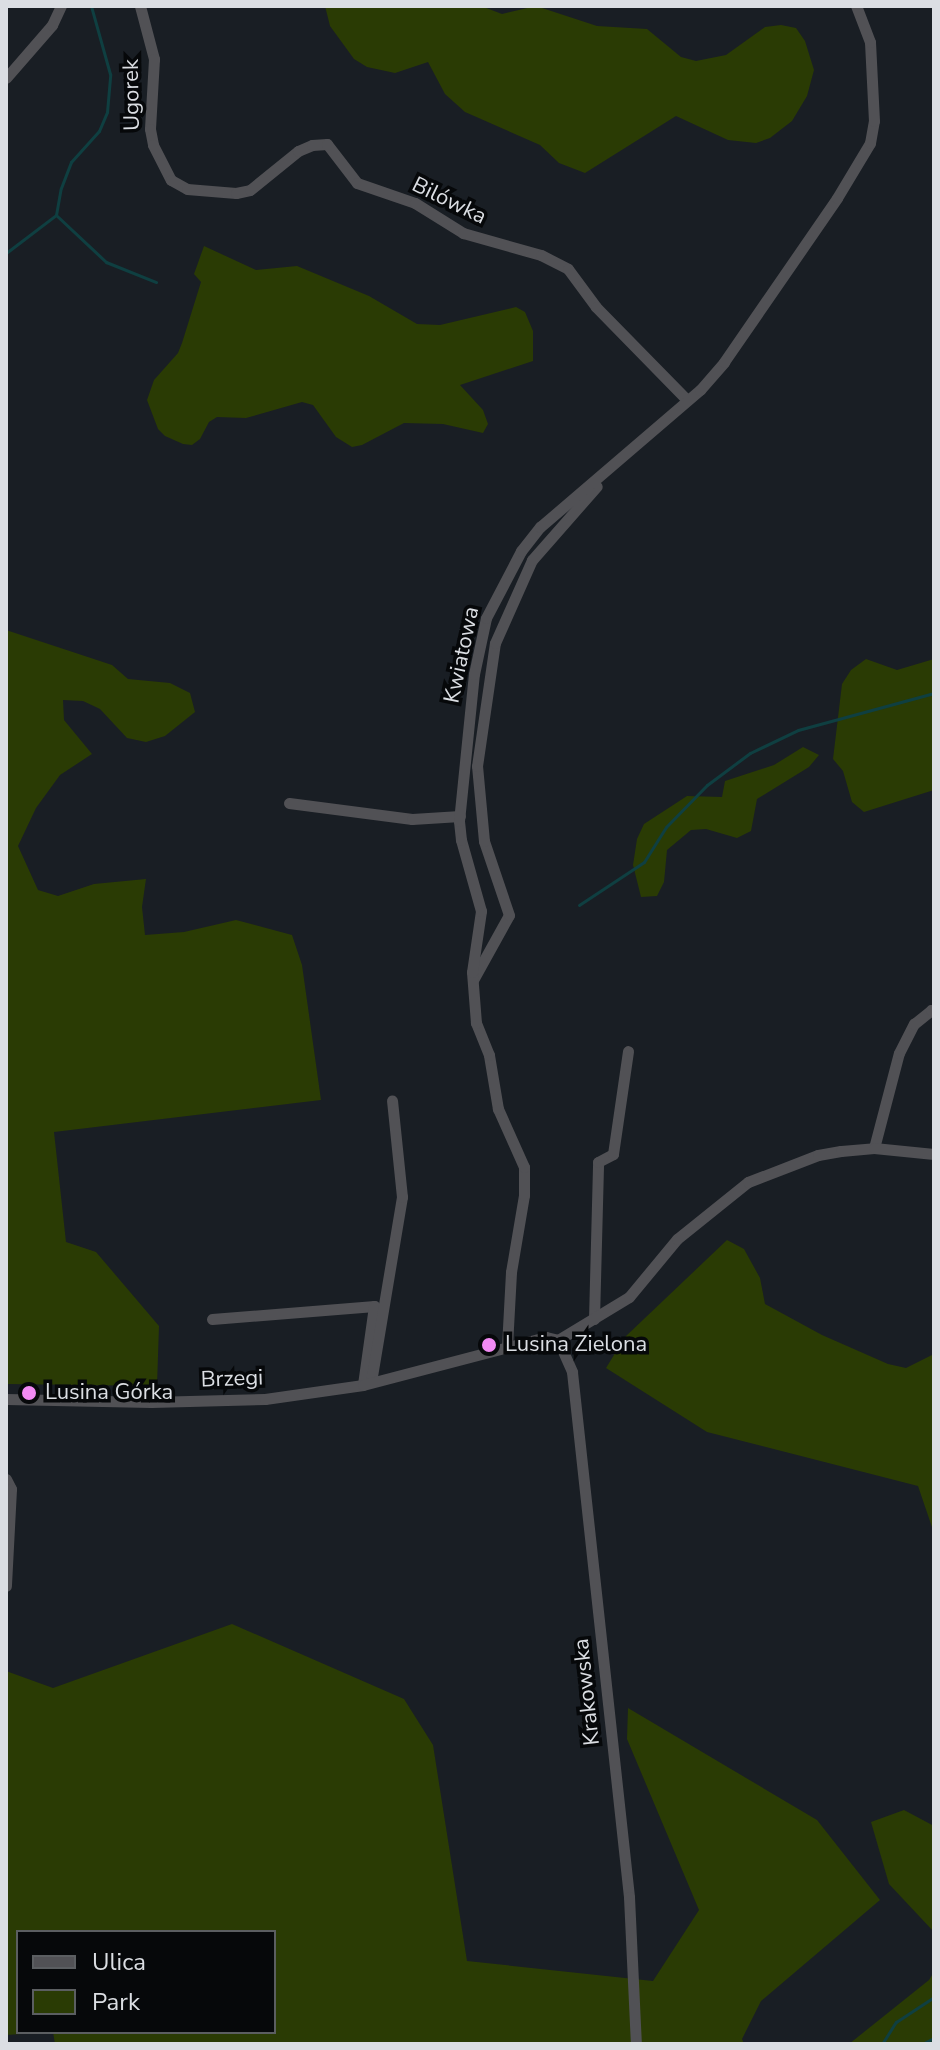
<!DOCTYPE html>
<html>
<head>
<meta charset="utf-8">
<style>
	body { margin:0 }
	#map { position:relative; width:940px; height:2050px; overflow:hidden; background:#191e24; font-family:"Nunito Sans",sans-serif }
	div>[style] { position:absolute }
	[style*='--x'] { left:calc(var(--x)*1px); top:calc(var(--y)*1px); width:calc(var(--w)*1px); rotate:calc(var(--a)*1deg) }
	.green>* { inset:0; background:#2a3b04 }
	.stream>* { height:3px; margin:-1.5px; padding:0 1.5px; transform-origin:1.5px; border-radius:1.5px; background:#0f3f41 }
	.minor>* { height:11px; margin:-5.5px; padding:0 5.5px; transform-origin:5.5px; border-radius:5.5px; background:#515155 }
	.dots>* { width:22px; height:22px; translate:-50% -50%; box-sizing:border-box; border:4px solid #06080a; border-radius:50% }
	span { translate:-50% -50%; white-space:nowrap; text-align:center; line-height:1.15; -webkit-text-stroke:7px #06080a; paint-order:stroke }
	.street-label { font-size:22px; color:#dbdee3 }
	.poi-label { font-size:22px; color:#dbdee3 }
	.left { translate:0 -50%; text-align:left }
	.frame { position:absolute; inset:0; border:8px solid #dbdee3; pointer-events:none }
	.legend { position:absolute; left:16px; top:1930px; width:260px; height:104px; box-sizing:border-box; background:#06080a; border:2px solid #5b5e61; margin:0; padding:10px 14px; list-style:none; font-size:24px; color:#dbdee3 }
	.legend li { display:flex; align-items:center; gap:16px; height:40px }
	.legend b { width:40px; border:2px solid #5b5e61 }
</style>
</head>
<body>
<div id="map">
	<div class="green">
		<i style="clip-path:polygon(325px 6px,481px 6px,502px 14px,536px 6px,597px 26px,647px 29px,681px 57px,696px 61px,726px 55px,765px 27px,781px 25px,796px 28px,805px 41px,814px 70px,807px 96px,792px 121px,770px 138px,756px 143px,728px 140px,676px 116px,585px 173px,559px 163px,540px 145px,465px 112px,445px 94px,428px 62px,395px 73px,367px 67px,354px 59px,330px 26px)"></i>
		<i style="clip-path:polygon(204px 246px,256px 270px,297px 266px,369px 296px,417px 324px,440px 325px,516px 307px,525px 312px,533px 331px,533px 361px,460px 385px,483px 410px,488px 424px,483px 433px,443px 424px,404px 423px,362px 445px,352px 447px,336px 437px,313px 405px,302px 402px,246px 418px,217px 417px,209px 422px,200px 439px,192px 445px,183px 444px,165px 436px,158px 429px,147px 400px,154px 380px,178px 353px,182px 343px,201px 282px,194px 274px)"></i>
		<i style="clip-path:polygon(6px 630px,112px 665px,128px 679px,170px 683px,190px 693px,195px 712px,165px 736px,146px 742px,127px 738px,100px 709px,83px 701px,63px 700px,64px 720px,92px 754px,60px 775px,36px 808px,18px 846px,38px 890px,58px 896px,94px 884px,146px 879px,142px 907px,145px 935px,184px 932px,236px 920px,292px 935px,302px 965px,321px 1100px,54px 1132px,66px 1242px,96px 1252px,159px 1326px,157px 1386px,6px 1384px)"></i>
		<i style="clip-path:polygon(866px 659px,897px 670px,934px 659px,934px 790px,864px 812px,852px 802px,843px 771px,833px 759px,842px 684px,851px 670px)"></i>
		<i style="clip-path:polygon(803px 747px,819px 755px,809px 767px,757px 799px,751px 831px,737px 838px,706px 829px,691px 830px,667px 850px,664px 882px,657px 896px,641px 897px,633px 865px,637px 839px,644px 824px,687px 796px,722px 797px,725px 781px,774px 765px)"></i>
		<i style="clip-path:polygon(727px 1240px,744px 1249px,760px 1278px,765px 1304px,822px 1335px,888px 1364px,906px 1368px,934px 1354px,934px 1533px,918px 1486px,707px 1432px,606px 1368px,625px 1337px)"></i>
		<i style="clip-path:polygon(evenodd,232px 1624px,404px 1699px,433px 1745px,467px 1961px,653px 1981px,699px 1910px,627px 1739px,628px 1708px,817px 1820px,880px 1900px,761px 2001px,742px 2039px,744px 2044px,55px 2044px,53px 2032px,6px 2035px,6px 1671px,53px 1688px,232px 1624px,18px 1932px,274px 1932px,274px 2032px,18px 2032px,18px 1932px)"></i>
		<i style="clip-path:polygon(904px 1810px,934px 1826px,934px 1932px,889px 1884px,871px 1822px)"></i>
		<i style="clip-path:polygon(934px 1972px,934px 2044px,849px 2044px,929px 1980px)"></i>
	</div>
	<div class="stream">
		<i style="--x:56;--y:215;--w:69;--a:43.2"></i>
		<i style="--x:106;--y:262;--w:54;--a:21.8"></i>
		<i style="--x:6;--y:253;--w:63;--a:-37.2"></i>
		<i style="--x:56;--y:215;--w:27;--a:-80"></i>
		<i style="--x:61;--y:188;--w:28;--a:-69"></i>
		<i style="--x:71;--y:162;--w:42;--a:-47.9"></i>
		<i style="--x:99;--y:131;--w:21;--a:-67"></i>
		<i style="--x:107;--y:112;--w:38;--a:-85"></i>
		<i style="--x:110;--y:74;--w:71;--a:-105.6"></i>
		<i style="--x:579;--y:905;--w:78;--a:-33.5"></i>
		<i style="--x:644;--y:862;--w:41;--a:-57.8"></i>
		<i style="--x:666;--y:827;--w:59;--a:-45.7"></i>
		<i style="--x:707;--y:785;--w:54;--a:-36.7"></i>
		<i style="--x:750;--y:753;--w:53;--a:-25.6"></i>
		<i style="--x:798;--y:730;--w:141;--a:-15.2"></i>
		<i style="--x:882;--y:2044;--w:26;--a:-58"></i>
		<i style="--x:896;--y:2022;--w:45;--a:-33.3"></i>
		<i style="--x:922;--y:2044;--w:13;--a:-27"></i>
	</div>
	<div class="minor">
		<i style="--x:140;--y:6;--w:55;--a:75.2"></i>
		<i style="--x:154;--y:59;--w:70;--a:93.3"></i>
		<i style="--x:150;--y:129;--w:16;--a:79"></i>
		<i style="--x:153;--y:145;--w:39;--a:63"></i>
		<i style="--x:171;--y:180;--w:18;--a:29"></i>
		<i style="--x:187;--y:189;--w:49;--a:4.7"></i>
		<i style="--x:236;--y:193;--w:14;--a:-12"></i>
		<i style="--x:250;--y:190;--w:62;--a:-39.1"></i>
		<i style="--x:298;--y:151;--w:15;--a:-23"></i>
		<i style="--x:312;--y:145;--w:15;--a:-4"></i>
		<i style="--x:327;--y:144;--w:49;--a:52.4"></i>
		<i style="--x:357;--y:183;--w:61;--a:19"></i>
		<i style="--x:415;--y:203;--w:57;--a:32"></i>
		<i style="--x:463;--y:233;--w:81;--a:15.8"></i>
		<i style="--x:541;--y:255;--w:30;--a:27"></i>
		<i style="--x:568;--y:269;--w:47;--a:53.6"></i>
		<i style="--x:596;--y:307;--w:130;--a:45.6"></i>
		<i style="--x:6;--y:78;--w:70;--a:-49"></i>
		<i style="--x:52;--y:25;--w:21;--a:-65"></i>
		<i style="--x:289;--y:803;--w:124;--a:7.4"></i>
		<i style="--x:412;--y:819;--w:48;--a:-3.6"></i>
		<i style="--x:473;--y:980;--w:74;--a:-61"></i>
		<i style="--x:509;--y:915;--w:78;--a:-108.7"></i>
		<i style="--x:484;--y:841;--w:75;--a:-95.3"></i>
		<i style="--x:477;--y:766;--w:124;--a:-81.7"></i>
		<i style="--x:495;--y:643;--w:91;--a:-66"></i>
		<i style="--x:532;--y:560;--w:98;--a:-48.7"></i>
		<i style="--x:874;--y:1148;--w:98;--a:-75.3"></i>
		<i style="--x:899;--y:1053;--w:33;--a:-63"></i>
		<i style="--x:914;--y:1024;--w:22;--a:-39"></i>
		<i style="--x:931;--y:1010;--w:4;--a:34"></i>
		<i style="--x:212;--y:1319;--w:163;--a:-4.6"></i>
		<i style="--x:374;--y:1306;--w:79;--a:98"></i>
		<i style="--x:594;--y:1319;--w:157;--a:-88.5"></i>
		<i style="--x:598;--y:1162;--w:17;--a:-28"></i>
		<i style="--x:613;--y:1154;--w:104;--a:-81.7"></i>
		<i style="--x:558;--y:1340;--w:35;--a:66"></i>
		<i style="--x:572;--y:1372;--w:528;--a:83.8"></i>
		<i style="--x:629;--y:1897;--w:147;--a:87.3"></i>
		<i style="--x:558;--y:1340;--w:83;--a:-31.2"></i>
		<i style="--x:629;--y:1297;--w:75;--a:-50.4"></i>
		<i style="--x:677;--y:1239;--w:91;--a:-38.8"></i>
		<i style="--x:748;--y:1182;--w:75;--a:-21.1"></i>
		<i style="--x:818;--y:1155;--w:23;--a:-10"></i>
		<i style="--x:841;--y:1151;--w:33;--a:-5"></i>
		<i style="--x:874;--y:1148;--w:60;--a:5.7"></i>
		<i style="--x:507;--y:1346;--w:74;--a:-86.9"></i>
		<i style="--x:511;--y:1272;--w:78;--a:-80.4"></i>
		<i style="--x:524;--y:1195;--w:28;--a:-90"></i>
		<i style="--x:524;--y:1167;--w:64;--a:-114.1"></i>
		<i style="--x:498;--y:1109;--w:55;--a:-99.5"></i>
		<i style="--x:489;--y:1055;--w:35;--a:-112"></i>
		<i style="--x:476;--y:1023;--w:51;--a:-94.5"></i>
		<i style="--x:472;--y:972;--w:62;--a:-81.6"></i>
		<i style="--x:481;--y:911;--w:74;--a:-105.7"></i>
		<i style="--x:461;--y:840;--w:19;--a:-96"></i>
		<i style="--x:459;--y:821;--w:148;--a:-84.2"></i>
		<i style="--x:474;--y:674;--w:57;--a:-77.9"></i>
		<i style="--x:486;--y:618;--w:76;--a:-62.4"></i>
		<i style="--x:521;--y:551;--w:31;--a:-52"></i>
		<i style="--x:540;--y:527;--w:211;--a:-40.6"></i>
		<i style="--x:700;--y:390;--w:37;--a:-49"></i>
		<i style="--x:724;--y:362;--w:199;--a:-55.4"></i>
		<i style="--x:837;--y:198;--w:64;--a:-59"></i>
		<i style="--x:870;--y:143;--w:22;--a:-80"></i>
		<i style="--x:874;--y:121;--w:79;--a:-92.9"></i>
		<i style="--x:870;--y:42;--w:39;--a:-111"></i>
		<i style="--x:371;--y:1382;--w:188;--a:-80.5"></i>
		<i style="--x:402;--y:1197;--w:97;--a:-95.9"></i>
		<i style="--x:6;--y:1399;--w:145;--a:1.2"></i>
		<i style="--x:151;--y:1402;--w:114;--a:-1.5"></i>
		<i style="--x:265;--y:1399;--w:99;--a:-8.1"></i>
		<i style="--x:363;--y:1385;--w:189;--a:-14.7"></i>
		<i style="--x:546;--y:1337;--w:12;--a:14"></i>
		<i style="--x:6;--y:1479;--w:11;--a:63"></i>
		<i style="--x:11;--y:1489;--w:97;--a:93"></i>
	</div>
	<div class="dots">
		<i style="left:489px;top:1345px;background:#f28af3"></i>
		<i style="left:29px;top:1393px;background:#f28af3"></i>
	</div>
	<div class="street-label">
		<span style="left:132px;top:95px;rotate:-91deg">Ugorek</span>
		<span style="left:449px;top:201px;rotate:26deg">Bilówka</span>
		<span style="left:462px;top:655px;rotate:-78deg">Kwiatowa</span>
		<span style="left:232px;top:1379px;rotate:-2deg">Brzegi</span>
		<span style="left:587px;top:1692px;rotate:-96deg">Krakowska</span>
	</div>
	<div class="poi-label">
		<span class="left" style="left:505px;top:1345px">Lusina Zielona</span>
		<span class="left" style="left:45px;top:1393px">Lusina Górka</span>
	</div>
	<div class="frame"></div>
	<ul class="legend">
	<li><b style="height:10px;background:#515155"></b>Ulica</li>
	<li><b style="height:22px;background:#2a3b04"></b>Park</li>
	</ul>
</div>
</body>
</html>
